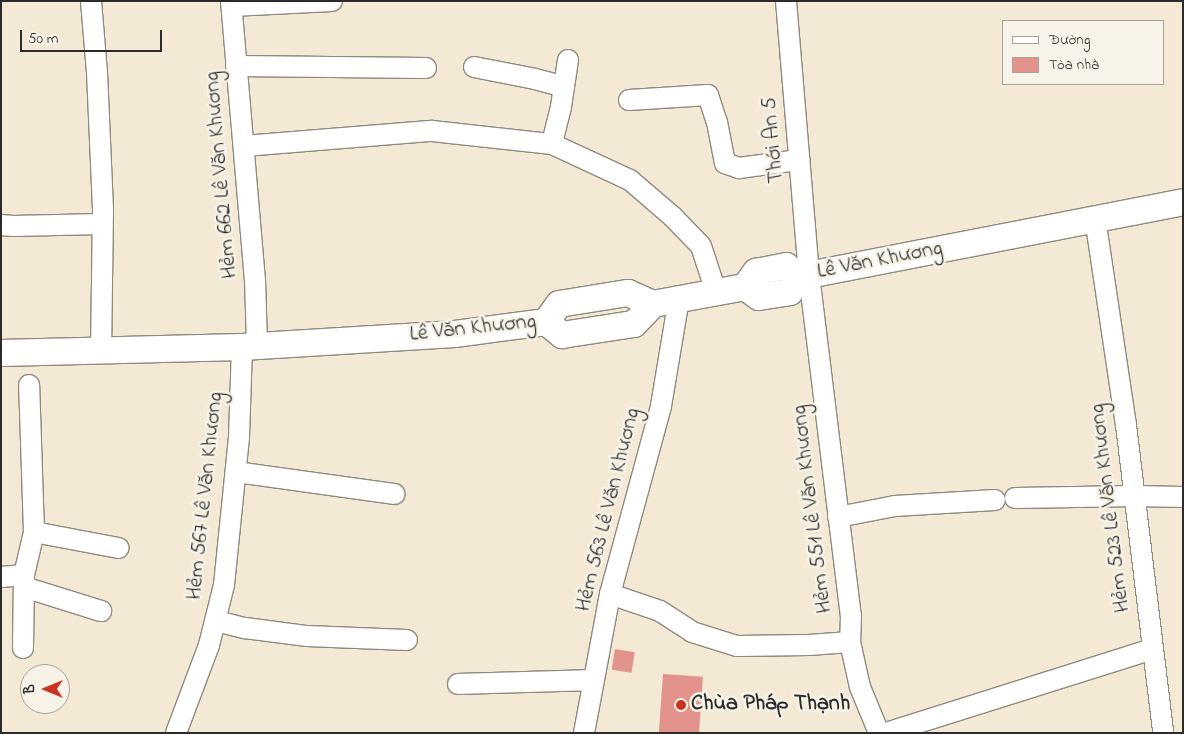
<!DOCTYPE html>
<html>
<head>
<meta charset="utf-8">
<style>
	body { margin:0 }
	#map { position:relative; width:1184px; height:734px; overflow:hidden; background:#f3e9d4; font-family:"Indie Flower",sans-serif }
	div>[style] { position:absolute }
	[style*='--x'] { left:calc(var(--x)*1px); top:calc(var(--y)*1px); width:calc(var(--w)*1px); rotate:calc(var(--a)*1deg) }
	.building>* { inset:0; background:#e2948c; transform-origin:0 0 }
	.roads { filter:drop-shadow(1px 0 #8f8a80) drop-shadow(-1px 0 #8f8a80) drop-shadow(0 1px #8f8a80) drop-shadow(0 -1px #8f8a80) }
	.minor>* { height:20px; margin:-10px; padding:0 10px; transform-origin:10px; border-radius:10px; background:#fff }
	.major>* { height:26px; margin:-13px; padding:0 13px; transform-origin:13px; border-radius:13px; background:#fff }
	.dots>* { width:14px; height:14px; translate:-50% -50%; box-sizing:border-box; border:2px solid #f7f3e8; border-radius:50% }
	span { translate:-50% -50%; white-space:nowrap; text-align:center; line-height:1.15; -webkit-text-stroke:5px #f7f3e8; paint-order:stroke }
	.street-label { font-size:22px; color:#2b2b2b }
	.poi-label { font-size:22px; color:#2b2b2b; font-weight:700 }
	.left { translate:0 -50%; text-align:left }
	.frame { position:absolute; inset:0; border:2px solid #2b2b2b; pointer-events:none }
	.legend { position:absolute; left:1002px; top:20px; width:162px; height:65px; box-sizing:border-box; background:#f7f3e8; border:1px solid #a5a39c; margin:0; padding:6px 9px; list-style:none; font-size:15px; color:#2b2b2b }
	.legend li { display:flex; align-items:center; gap:10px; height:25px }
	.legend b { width:25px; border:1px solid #a5a39c }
	.north { position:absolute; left:20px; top:664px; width:50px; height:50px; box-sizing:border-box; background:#f7f3e8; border:1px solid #a5a39c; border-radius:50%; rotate:270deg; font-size:14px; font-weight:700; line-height:20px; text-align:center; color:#2b2b2b }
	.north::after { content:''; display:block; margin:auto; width:18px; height:22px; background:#c8321e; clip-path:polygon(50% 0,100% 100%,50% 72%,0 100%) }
	.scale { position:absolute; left:20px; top:30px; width:142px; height:22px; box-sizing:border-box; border:2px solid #2b2b2b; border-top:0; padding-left:6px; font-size:15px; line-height:18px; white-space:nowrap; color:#2b2b2b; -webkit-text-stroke:4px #f7f3e8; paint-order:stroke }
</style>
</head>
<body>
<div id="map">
	<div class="building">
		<i style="left:615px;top:649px;width:20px;height:21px;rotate:9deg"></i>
		<i style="left:663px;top:674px;width:40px;height:59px;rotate:4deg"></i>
	</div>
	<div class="roads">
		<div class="minor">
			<i style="--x:91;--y:1;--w:71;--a:85.2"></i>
			<i style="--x:97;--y:72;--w:138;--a:87.5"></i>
			<i style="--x:103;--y:210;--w:140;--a:90.8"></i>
			<i style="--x:231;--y:1;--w:280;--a:85.1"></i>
			<i style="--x:255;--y:280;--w:65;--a:88.2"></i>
			<i style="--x:786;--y:1;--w:275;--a:85.2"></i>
			<i style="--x:809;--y:275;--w:344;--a:83"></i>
			<i style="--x:851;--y:616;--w:26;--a:92"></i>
			<i style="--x:850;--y:642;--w:46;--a:77.5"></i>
			<i style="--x:860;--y:687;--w:50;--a:67.6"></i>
			<i style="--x:232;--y:6;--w:100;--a:-2.9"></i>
			<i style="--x:568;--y:60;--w:48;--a:98.5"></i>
			<i style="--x:561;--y:107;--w:38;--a:104"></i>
			<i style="--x:552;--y:144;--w:86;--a:24.8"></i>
			<i style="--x:630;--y:180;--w:57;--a:40.7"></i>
			<i style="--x:673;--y:217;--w:40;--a:46"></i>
			<i style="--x:701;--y:246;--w:48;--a:71.9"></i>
			<i style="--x:236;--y:66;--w:190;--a:0.6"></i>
			<i style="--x:474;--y:67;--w:62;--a:11.1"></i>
			<i style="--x:535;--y:79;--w:30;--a:15"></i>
			<i style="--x:629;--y:100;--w:79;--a:-3.6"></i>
			<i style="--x:708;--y:95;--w:28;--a:72"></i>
			<i style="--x:717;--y:122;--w:42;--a:79"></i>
			<i style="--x:725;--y:163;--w:15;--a:20"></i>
			<i style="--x:739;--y:168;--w:61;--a:-7.6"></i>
			<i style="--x:244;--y:146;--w:189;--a:-4.6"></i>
			<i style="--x:432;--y:131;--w:121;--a:6.2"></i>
			<i style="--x:1095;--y:218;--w:209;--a:81.5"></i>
			<i style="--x:1126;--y:425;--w:310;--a:83.1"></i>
			<i style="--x:1;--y:225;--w:12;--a:5"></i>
			<i style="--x:13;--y:226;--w:89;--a:-1.3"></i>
			<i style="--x:236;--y:472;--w:160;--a:7.9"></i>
			<i style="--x:1015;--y:498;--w:120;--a:-1"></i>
			<i style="--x:1135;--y:496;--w:48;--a:1.2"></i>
			<i style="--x:838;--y:517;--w:58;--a:-10.9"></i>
			<i style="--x:895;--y:506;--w:100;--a:-3.4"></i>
			<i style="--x:34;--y:532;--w:86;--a:10.7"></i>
			<i style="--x:1;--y:577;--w:23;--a:-5"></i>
			<i style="--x:24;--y:575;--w:44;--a:-76.9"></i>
			<i style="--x:34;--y:532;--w:147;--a:-91.9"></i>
			<i style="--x:24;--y:587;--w:81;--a:17.3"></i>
			<i style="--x:610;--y:594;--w:53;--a:18.8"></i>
			<i style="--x:660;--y:611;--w:38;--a:33"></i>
			<i style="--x:692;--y:632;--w:47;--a:17.3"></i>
			<i style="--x:737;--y:646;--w:72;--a:-0.8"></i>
			<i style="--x:809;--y:645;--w:41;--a:-4.2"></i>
			<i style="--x:216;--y:621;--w:30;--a:14"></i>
			<i style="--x:245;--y:628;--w:63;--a:7.4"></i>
			<i style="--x:307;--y:636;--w:100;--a:2.3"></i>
			<i style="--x:23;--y:648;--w:73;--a:-89.2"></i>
			<i style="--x:458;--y:684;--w:136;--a:-1.7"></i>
			<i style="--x:176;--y:733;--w:94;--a:-69.4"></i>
			<i style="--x:209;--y:645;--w:62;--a:-76"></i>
			<i style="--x:224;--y:585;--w:149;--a:-84.2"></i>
			<i style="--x:239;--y:437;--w:90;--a:-88.1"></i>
			<i style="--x:584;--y:733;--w:141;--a:-79.4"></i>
			<i style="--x:610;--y:594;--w:195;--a:-74.8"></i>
			<i style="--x:661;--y:406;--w:109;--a:-80.5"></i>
			<i style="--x:886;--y:733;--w:279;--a:-17.5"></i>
		</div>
		<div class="major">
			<i style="--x:798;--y:277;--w:392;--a:-11"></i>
			<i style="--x:745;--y:287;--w:17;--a:36"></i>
			<i style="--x:759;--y:297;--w:31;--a:-9"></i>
			<i style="--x:790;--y:292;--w:17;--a:-62"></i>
			<i style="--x:546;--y:322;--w:21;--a:39"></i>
			<i style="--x:562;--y:335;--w:73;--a:-8.7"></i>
			<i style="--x:634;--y:324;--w:28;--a:-46"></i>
			<i style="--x:1;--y:353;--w:241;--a:-1.4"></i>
			<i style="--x:242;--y:347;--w:213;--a:-3.5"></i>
			<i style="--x:455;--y:334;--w:92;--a:-7.5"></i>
			<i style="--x:546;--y:322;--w:22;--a:-54"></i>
			<i style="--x:559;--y:304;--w:70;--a:-9.1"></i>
			<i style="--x:628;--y:293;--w:27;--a:24"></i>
			<i style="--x:653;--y:304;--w:94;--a:-10.5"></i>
			<i style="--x:745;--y:287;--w:19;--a:-54"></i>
			<i style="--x:756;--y:272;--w:31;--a:-11"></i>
			<i style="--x:786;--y:266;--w:16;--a:43"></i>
		</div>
	</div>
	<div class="dots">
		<i style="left:681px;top:705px;background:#c8321e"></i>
	</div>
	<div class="street-label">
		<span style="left:774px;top:140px;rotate:-95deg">Thới An 5</span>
		<span style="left:222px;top:175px;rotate:-95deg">Hẻm 662 Lê Văn Khương</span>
		<span style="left:880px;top:261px;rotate:-11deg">Lê Văn Khương</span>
		<span style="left:473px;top:329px;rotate:-6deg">Lê Văn Khương</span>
		<span style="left:206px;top:496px;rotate:-84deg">Hẻm 567 Lê Văn Khương</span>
		<span style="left:1111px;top:508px;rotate:-97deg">Hẻm 523 Lê Văn Khương</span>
		<span style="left:813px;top:509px;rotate:-97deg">Hẻm 551 Lê Văn Khương</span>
		<span style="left:609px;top:510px;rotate:-76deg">Hẻm 563 Lê Văn Khương</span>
	</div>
	<div class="poi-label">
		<span class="left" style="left:691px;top:705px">Chùa Pháp Thạnh</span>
	</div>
	<div class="frame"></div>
	<ul class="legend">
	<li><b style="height:6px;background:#fff"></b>Đường</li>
	<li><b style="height:14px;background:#e2948c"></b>Tòa nhà</li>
	</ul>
	<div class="north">B</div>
	<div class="scale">50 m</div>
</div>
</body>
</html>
